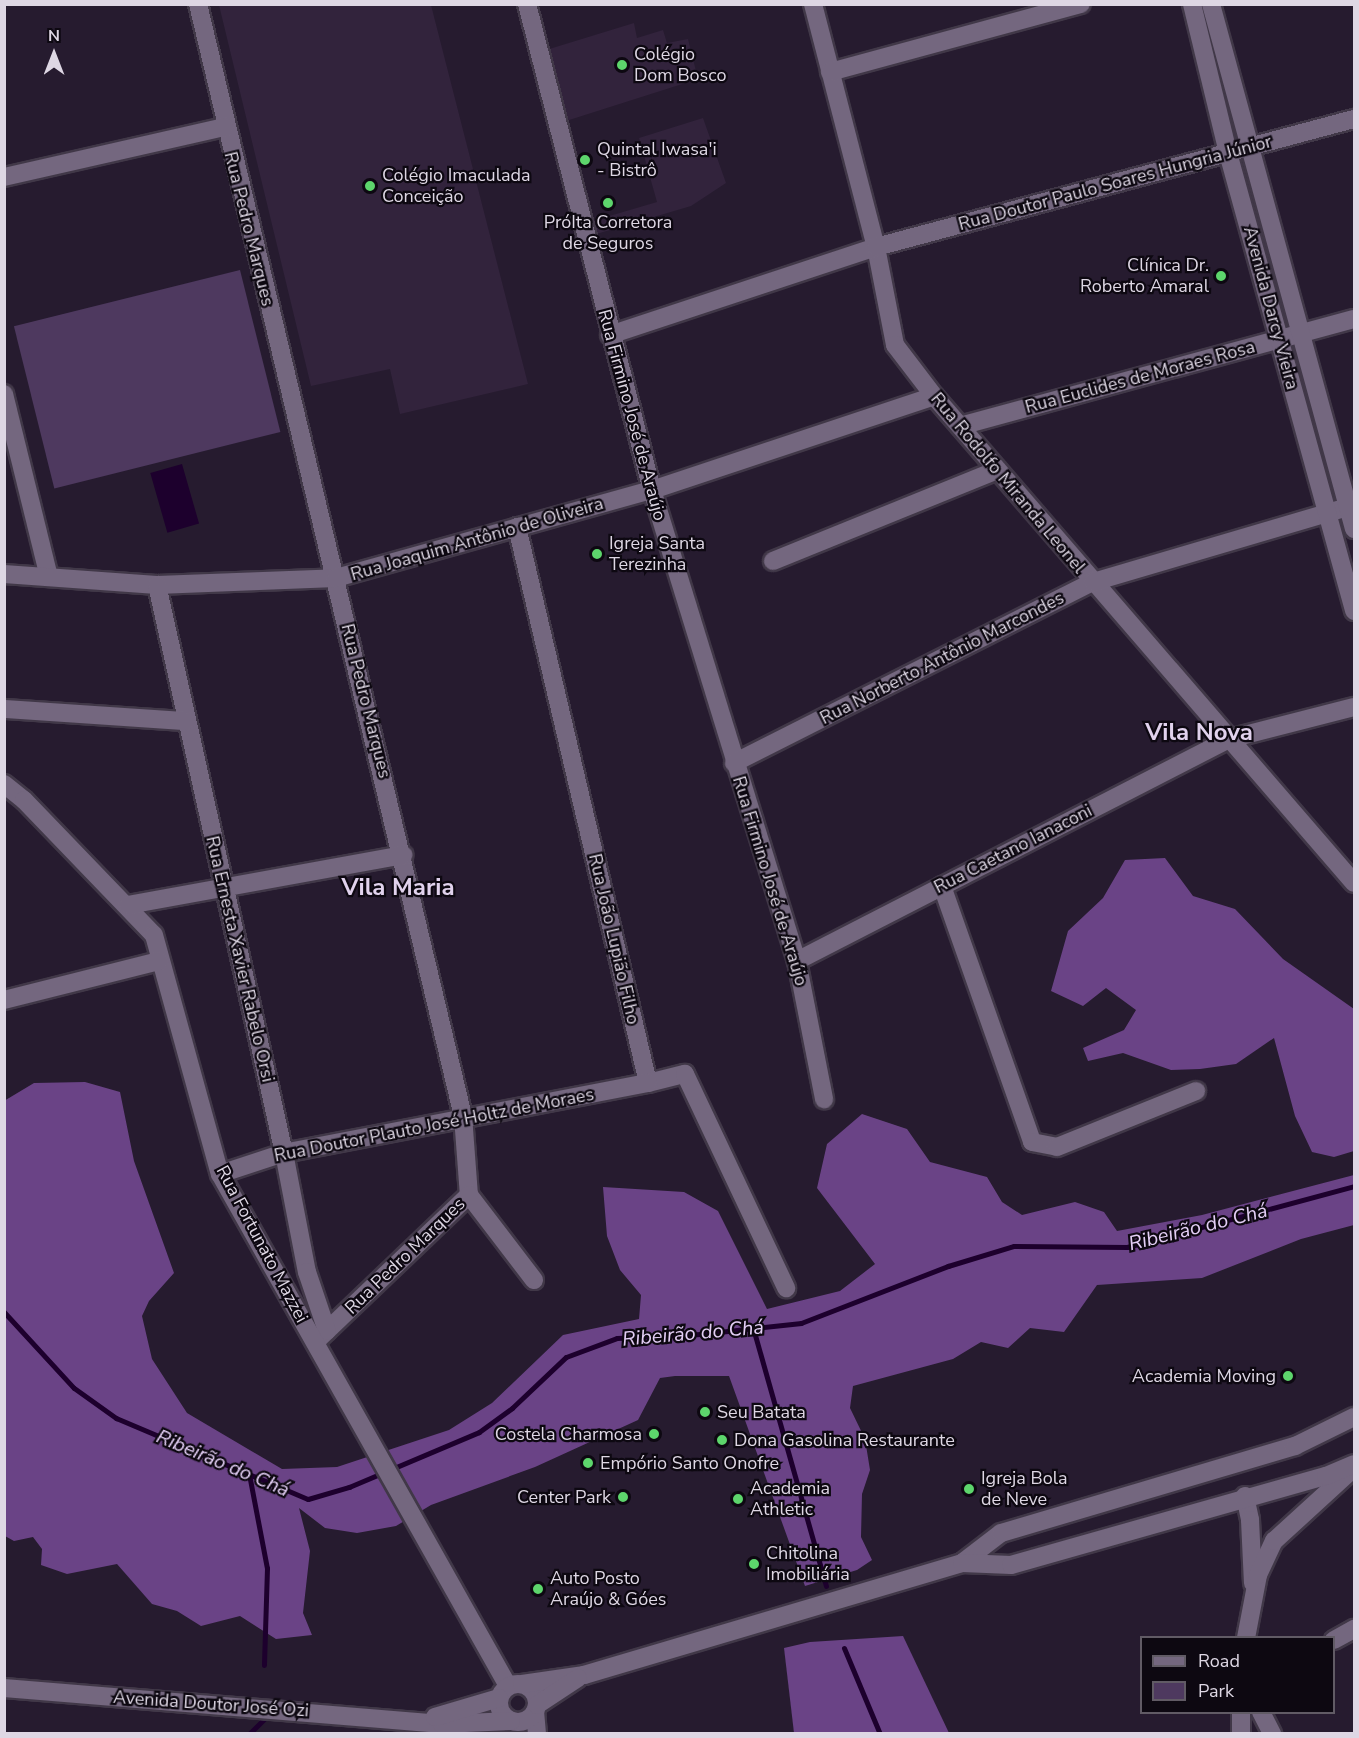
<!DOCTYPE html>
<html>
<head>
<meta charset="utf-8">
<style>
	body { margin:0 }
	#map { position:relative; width:1359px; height:1738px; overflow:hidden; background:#261b2f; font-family:"Nunito Sans",sans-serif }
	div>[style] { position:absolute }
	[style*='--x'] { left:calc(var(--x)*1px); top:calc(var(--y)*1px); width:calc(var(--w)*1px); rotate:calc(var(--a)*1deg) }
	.built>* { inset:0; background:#32233c }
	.green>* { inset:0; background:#4e395f; transform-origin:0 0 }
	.forest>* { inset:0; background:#6a4386 }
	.water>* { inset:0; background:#1d002d; transform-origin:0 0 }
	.stream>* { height:5px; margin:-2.5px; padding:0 2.5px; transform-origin:2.5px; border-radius:2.5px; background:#1d002d }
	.roads { filter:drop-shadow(2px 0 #413848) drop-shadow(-2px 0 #413848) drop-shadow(0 2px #413848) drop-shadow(0 -2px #413848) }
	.street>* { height:18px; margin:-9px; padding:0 9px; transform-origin:9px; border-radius:9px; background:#74677f }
	.secondary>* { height:18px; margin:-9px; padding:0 9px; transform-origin:9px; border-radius:9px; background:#74677f }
	.secondary>.ring { margin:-9px; padding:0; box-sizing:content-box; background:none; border:18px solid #74677f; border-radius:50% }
	.dots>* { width:16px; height:16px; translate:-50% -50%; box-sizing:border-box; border:3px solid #0d0811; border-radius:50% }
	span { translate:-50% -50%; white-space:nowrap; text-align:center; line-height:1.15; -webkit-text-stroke:4.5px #0d0811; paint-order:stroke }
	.poi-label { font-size:18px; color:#ded7e4 }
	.left { translate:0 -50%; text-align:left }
	.right { translate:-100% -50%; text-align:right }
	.street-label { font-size:18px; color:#ded7e4 }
	.water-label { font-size:20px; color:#e3cef5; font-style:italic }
	.district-label { font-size:24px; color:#e1d2ed; font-weight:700 }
	.frame { position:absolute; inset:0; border:6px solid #ded7e4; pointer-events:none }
	.legend { position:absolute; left:1140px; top:1636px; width:195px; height:78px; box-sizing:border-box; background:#0d0811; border:2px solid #615b65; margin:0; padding:8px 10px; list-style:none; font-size:18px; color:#ded7e4 }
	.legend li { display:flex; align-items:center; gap:12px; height:30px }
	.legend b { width:30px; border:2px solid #615b65 }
	.north { position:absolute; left:24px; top:24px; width:60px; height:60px; -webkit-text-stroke:4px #0d0811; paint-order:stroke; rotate:0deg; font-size:16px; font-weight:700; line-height:24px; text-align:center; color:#ded7e4 }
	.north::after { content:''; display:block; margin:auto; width:21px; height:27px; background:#ded7e4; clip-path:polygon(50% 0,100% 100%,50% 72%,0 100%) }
</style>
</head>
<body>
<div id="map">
	<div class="built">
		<i style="clip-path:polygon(219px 5px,431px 5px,528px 384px,400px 414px,390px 369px,311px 386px)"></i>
		<i style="clip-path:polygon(634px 23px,637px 38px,663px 30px,667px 43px,688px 39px,698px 79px,566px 121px,546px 50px)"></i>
		<i style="clip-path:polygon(703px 118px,726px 183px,691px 206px,593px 235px,589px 222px,657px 202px,639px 138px)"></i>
	</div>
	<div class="green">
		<i style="left:240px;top:270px;width:167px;height:233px;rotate:76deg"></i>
	</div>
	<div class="forest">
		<i style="clip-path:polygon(1165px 858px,1193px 896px,1235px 909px,1283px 959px,1354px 1009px,1354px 1151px,1334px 1157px,1312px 1152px,1295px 1116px,1274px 1038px,1236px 1064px,1200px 1069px,1171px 1070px,1123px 1053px,1088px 1061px,1083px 1048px,1124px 1030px,1136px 1010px,1106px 988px,1083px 1006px,1051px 991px,1068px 931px,1103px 898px,1125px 860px)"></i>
		<i style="clip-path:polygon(85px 1082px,120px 1092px,134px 1161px,174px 1273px,149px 1301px,142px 1316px,152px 1359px,187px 1413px,282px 1469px,337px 1467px,449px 1430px,492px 1403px,563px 1335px,639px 1319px,641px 1295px,620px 1270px,607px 1236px,603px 1187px,684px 1192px,718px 1211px,767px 1309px,840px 1291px,875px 1264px,817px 1188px,827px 1144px,862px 1114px,907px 1129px,930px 1162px,987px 1177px,1002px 1202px,1022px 1215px,1075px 1202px,1104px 1212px,1117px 1231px,1202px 1215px,1354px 1175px,1354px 1225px,1301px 1239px,1202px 1278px,1097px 1285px,1064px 1332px,1030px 1328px,1008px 1348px,981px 1342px,953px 1359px,853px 1386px,850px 1408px,865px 1439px,870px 1470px,862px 1494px,861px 1537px,872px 1560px,857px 1570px,805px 1586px,729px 1376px,675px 1376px,660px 1378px,638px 1420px,535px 1467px,431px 1505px,396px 1526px,357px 1533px,325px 1528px,299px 1508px,310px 1551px,303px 1613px,312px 1635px,276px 1639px,240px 1616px,201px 1626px,177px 1611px,152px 1604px,117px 1564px,67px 1574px,41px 1565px,42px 1549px,33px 1537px,14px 1541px,5px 1536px,4px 1101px,34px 1083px)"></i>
		<i style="clip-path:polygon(903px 1636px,949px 1733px,794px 1733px,784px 1648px,810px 1642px)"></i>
	</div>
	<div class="water">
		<i style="left:182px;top:464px;width:62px;height:33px;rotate:74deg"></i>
	</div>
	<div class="stream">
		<i style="--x:4;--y:1312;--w:103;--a:47.4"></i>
		<i style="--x:74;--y:1388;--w:52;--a:35.5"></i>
		<i style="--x:116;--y:1418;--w:208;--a:22.9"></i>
		<i style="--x:308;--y:1499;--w:43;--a:-16.3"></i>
		<i style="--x:349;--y:1487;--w:141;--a:-22.9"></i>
		<i style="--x:479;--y:1432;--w:41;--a:-36"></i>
		<i style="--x:512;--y:1408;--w:74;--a:-43.4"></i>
		<i style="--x:566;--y:1357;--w:54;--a:-20.4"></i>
		<i style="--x:617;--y:1338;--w:84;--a:-2.7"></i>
		<i style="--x:701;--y:1334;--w:101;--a:-6.3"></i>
		<i style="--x:801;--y:1323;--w:158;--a:-21.2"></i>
		<i style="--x:948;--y:1266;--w:69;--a:-16.9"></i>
		<i style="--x:1014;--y:1246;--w:113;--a:0.5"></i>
		<i style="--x:1127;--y:1247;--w:235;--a:-15"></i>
		<i style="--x:753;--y:1328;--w:268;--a:74.2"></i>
		<i style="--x:249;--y:1474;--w:96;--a:79.2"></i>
		<i style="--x:267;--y:1568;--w:97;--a:91.8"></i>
		<i style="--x:844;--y:1648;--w:93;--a:67.3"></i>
		<i style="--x:249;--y:1734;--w:21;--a:-45"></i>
	</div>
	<div class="roads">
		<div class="street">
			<i style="--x:198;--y:4;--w:1143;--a:76.6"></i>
			<i style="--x:463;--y:1116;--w:79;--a:85.7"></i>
			<i style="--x:469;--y:1195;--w:211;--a:136.3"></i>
			<i style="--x:527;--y:4;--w:502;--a:75.58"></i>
			<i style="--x:652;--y:490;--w:493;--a:72.9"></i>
			<i style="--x:797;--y:961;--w:141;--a:78.9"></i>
			<i style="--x:813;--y:4;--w:251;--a:75.5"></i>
			<i style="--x:876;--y:247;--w:100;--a:79"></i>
			<i style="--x:895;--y:345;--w:64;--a:52.6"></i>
			<i style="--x:934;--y:396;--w:643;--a:49.22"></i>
			<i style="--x:830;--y:72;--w:260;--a:-15.2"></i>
			<i style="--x:4;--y:177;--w:226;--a:-12.8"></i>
			<i style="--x:610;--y:335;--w:280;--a:-18.3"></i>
			<i style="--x:876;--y:247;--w:495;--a:-15"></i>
			<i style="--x:4;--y:394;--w:188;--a:76.2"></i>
			<i style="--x:960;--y:426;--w:408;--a:-15.2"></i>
			<i style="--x:517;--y:527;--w:571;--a:76.74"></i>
			<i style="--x:648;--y:1083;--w:38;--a:-14"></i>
			<i style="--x:685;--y:1074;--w:237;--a:64.7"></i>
			<i style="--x:773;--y:561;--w:242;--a:-22.1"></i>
			<i style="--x:4;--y:574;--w:153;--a:4.1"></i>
			<i style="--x:157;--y:585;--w:179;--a:-2.2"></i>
			<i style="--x:336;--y:578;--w:328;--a:-15.6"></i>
			<i style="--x:652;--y:490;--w:297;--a:-18.4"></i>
			<i style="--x:157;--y:585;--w:582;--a:77.4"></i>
			<i style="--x:284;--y:1153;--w:121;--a:79.1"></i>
			<i style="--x:307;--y:1272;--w:62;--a:71.3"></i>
			<i style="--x:4;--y:709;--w:182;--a:3.8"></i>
			<i style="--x:734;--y:763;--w:402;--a:-26.8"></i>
			<i style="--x:1093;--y:582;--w:272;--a:-16.4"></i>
			<i style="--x:4;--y:784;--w:26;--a:39"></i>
			<i style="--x:24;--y:800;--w:187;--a:46.1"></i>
			<i style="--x:154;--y:935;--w:248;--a:74.6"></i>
			<i style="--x:220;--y:1174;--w:587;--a:60.64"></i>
			<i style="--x:942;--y:886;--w:271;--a:70.6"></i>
			<i style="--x:1032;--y:1142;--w:25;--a:11"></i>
			<i style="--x:1057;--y:1147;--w:150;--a:-21.9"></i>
			<i style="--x:128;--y:905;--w:280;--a:-10.3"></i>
			<i style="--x:797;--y:961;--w:486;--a:-27.2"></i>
			<i style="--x:1229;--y:739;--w:129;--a:-14.4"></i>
			<i style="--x:4;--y:1000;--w:160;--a:-14.1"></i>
			<i style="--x:220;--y:1174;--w:67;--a:-18.2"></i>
			<i style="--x:284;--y:1153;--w:371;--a:-10.9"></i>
			<i style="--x:469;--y:1195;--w:107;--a:52.6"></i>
			<i style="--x:1245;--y:1496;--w:25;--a:78"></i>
			<i style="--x:1250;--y:1520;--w:63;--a:87.3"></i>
			<i style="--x:1246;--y:1638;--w:64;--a:-79.2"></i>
			<i style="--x:1258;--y:1575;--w:38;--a:-65"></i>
			<i style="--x:1274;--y:1541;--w:108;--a:-42.4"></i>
			<i style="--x:1334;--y:1640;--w:23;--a:-29"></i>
			<i style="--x:535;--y:1711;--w:23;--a:85"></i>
			<i style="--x:1241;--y:1712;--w:22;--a:90"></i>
			<i style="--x:1261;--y:1712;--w:25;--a:63"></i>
		</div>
		<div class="secondary">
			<i style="--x:1192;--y:4;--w:153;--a:76.4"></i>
			<i style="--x:1228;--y:153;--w:475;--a:74.6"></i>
			<i style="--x:1211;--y:4;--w:544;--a:74.76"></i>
			<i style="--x:962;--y:1563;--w:49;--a:-37.6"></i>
			<i style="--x:1001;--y:1533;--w:307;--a:-16.5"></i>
			<i style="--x:1295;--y:1446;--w:66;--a:-26.2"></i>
			<i class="ring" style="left:499px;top:1684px;width:20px;height:20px"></i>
			<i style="--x:522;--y:1684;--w:63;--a:-8.3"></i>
			<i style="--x:584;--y:1675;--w:394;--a:-16.5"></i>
			<i style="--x:962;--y:1563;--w:49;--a:2.3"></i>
			<i style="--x:1011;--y:1565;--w:327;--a:-15.8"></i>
			<i style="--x:1326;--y:1476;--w:30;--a:-23"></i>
			<i style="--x:4;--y:1688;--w:439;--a:4.7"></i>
			<i style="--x:442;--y:1724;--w:69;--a:-2.5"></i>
			<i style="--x:537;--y:1705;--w:49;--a:-33.4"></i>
			<i style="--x:435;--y:1717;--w:67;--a:-16.5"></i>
		</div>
	</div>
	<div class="dots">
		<i style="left:622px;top:65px;background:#5dd56c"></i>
		<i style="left:585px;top:160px;background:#5dd56c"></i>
		<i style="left:370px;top:186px;background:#5dd56c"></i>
		<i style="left:608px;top:203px;background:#5dd56c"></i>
		<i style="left:1221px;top:276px;background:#5dd56c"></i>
		<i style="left:597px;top:554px;background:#5dd56c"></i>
		<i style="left:1288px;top:1376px;background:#5dd56c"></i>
		<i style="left:705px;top:1412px;background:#5dd56c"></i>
		<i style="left:654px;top:1434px;background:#5dd56c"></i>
		<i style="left:722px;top:1440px;background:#5dd56c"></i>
		<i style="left:588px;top:1463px;background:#5dd56c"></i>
		<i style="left:969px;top:1489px;background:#5dd56c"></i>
		<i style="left:623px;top:1497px;background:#5dd56c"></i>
		<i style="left:738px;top:1499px;background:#5dd56c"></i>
		<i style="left:754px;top:1564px;background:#5dd56c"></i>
		<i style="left:538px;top:1589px;background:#5dd56c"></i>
	</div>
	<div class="poi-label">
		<span class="left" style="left:634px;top:65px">Colégio<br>Dom Bosco</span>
		<span class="left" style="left:597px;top:160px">Quintal Iwasa'i<br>- Bistrô</span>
		<span class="left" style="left:382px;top:186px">Colégio Imaculada<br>Conceição</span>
		<span style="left:608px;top:233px">PróIta Corretora<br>de Seguros</span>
		<span class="right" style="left:1209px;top:276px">Clínica Dr.<br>Roberto Amaral</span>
		<span class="left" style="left:609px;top:554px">Igreja Santa<br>Terezinha</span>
		<span class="right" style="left:1276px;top:1376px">Academia Moving</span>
		<span class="left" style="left:717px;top:1412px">Seu Batata</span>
		<span class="right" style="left:642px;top:1434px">Costela Charmosa</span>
		<span class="left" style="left:734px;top:1440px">Dona Gasolina Restaurante</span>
		<span class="left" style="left:600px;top:1463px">Empório Santo Onofre</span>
		<span class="left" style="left:981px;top:1489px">Igreja Bola<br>de Neve</span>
		<span class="left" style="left:750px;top:1499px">Academia<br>Athletic</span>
		<span class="right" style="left:611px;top:1497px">Center Park</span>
		<span class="left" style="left:766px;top:1564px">Chitolina<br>Imobiliária</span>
		<span class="left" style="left:550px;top:1589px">Auto Posto<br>Araújo &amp; Góes</span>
	</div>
	<div class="street-label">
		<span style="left:1115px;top:183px;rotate:-15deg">Rua Doutor Paulo Soares Hungria Júnior</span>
		<span style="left:249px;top:229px;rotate:76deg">Rua Pedro Marques</span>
		<span style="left:1271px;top:308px;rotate:75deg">Avenida Darcy Vieira</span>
		<span style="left:1140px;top:377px;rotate:-15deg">Rua Euclides de Moraes Rosa</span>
		<span style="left:632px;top:415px;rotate:75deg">Rua Firmino José de Araújo</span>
		<span style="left:1008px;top:483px;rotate:50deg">Rua Rodolfo Miranda Leonel</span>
		<span style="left:477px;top:539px;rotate:-16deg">Rua Joaquim Antônio de Oliveira</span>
		<span style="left:942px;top:658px;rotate:-27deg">Rua Norberto Antônio Marcondes</span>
		<span style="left:366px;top:701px;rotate:76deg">Rua Pedro Marques</span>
		<span style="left:1013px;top:849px;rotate:-27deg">Rua Caetano Ianaconi</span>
		<span style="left:770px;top:881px;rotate:73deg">Rua Firmino José de Araújo</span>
		<span style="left:614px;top:939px;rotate:77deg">Rua João Lupião Filho</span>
		<span style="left:240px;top:959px;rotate:77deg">Rua Ernesta Xavier Rabelo Orsi</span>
		<span style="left:434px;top:1125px;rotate:-11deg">Rua Doutor Plauto José Holtz de Moraes</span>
		<span style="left:262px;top:1244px;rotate:62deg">Rua Fortunato Mazzei</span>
		<span style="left:405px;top:1256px;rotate:-44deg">Rua Pedro Marques</span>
		<span style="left:211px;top:1704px;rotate:4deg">Avenida Doutor José Ozi</span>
	</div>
	<div class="water-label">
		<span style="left:1198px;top:1227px;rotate:-14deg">Ribeirão do Chá</span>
		<span style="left:693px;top:1333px;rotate:-5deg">Ribeirão do Chá</span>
		<span style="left:223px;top:1463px;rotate:23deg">Ribeirão do Chá</span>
	</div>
	<div class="district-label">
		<span style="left:1199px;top:733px">Vila Nova</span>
		<span style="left:398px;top:888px">Vila Maria</span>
	</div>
	<div class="frame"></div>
	<ul class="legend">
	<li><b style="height:8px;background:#74677f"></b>Road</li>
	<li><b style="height:16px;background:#4e395f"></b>Park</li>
	</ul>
	<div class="north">N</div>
</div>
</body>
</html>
